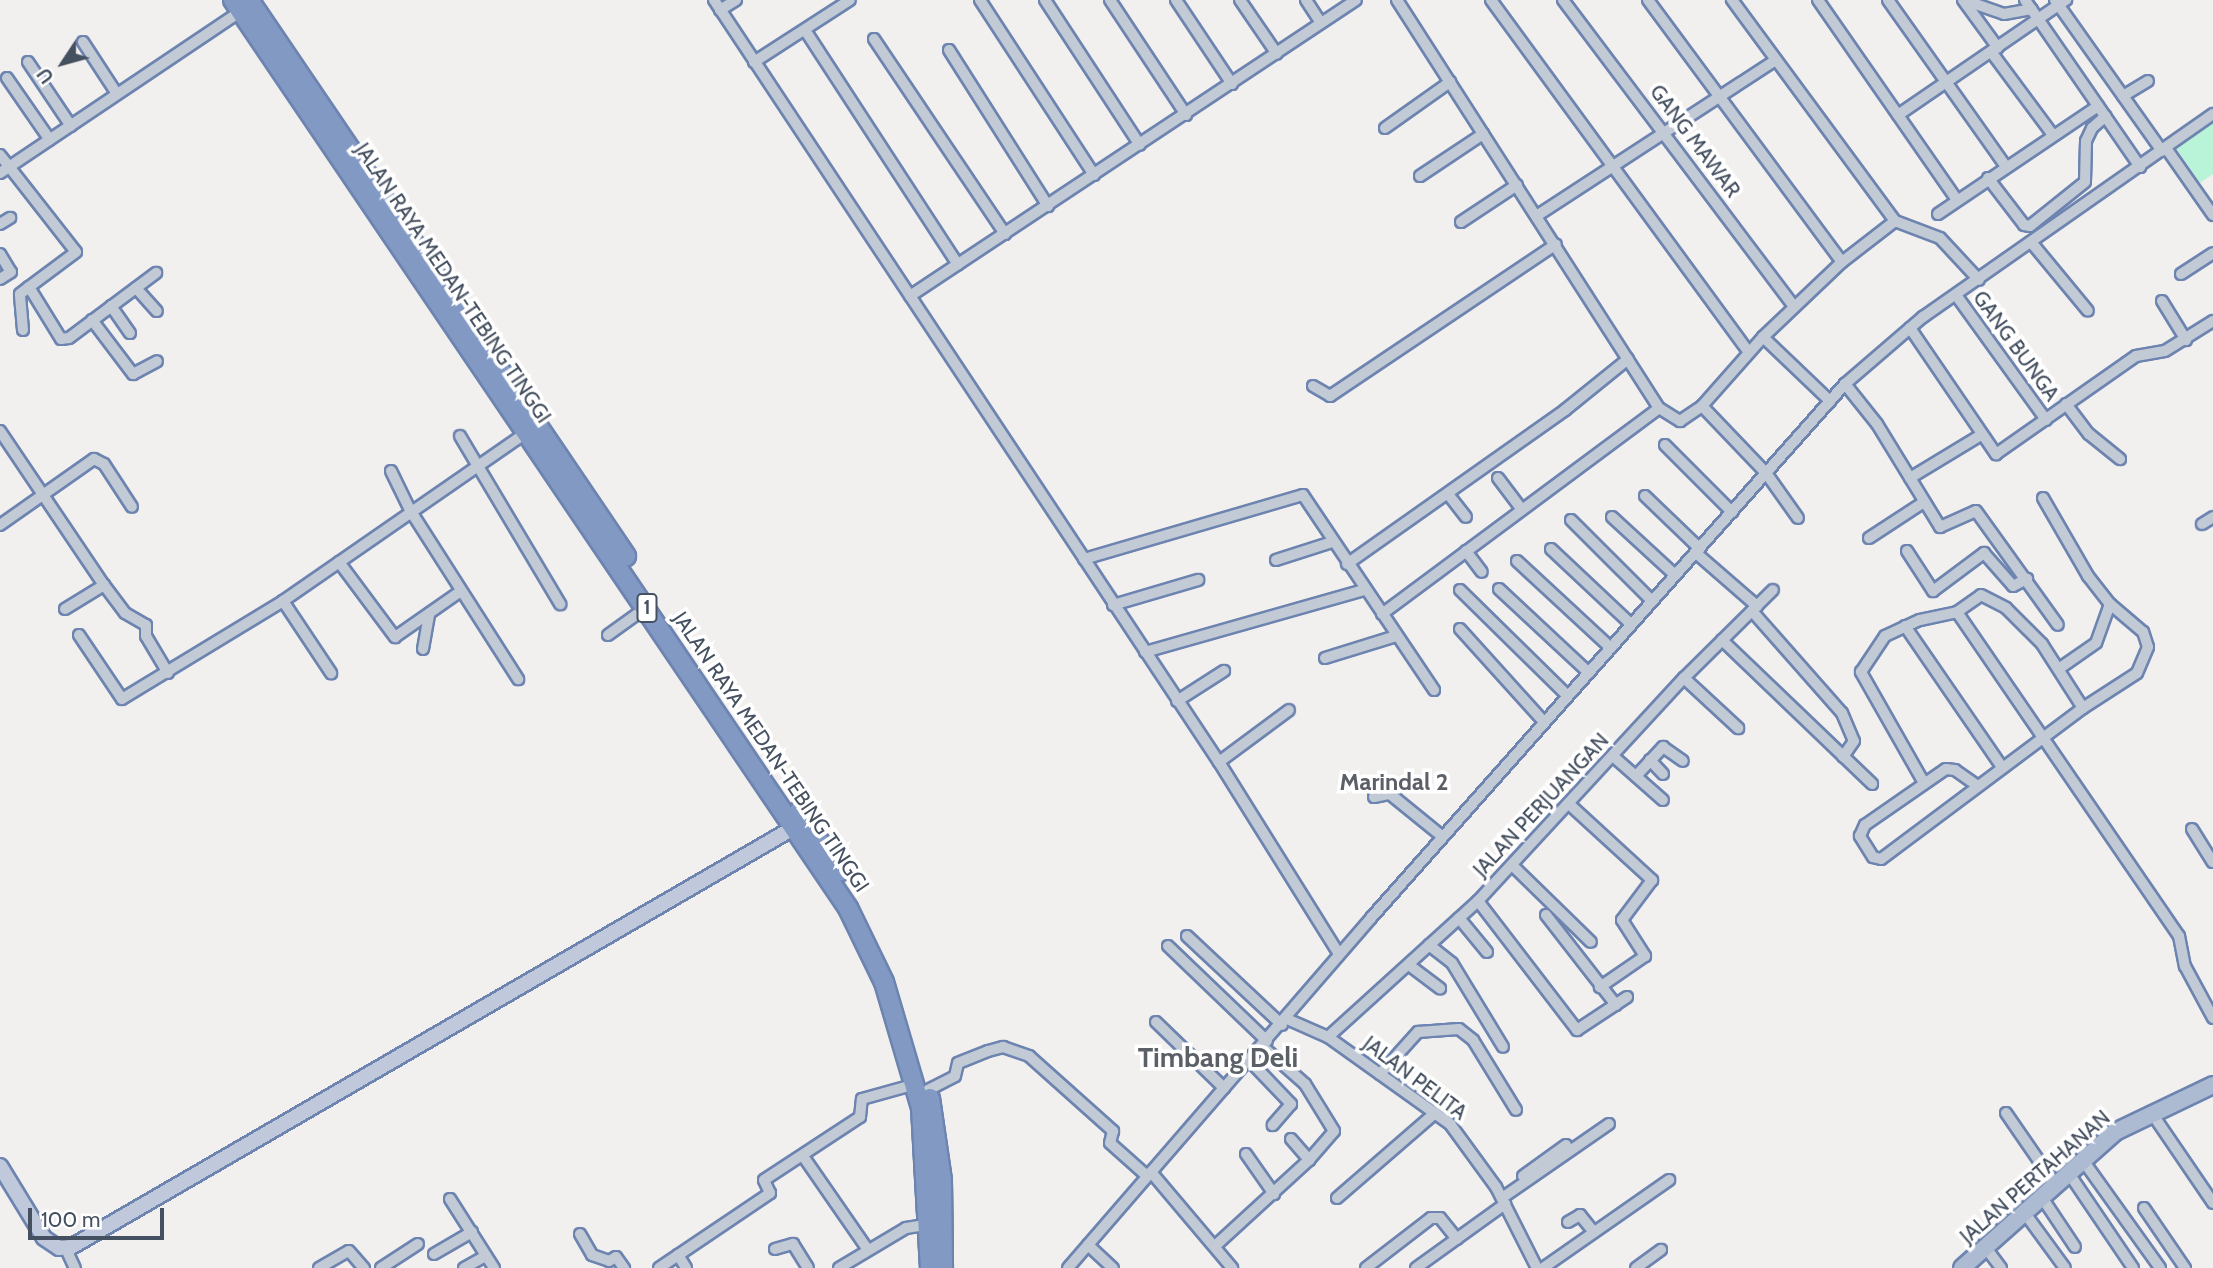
<!DOCTYPE html>
<html>
<head>
<meta charset="utf-8">
<style>
	body { margin:0 }
	#map { position:relative; width:2213px; height:1268px; overflow:hidden; background:#f2f0ef; font-family:Cabin,sans-serif }
	div>[style] { position:absolute }
	[style*='--x'] { left:calc(var(--x)*1px); top:calc(var(--y)*1px); width:calc(var(--w)*1px); rotate:calc(var(--a)*1deg) }
	.green>* { inset:0; background:#baf4d8 }
	.roads { filter:drop-shadow(2px 0 #6d84b0) drop-shadow(-2px 0 #6d84b0) drop-shadow(0 2px #6d84b0) drop-shadow(0 -2px #6d84b0) }
	.street>* { height:10px; margin:-5px; padding:0 5px; transform-origin:5px; border-radius:5px; background:#c2cad6 }
	.secondary>* { height:14px; margin:-7px; padding:0 7px; transform-origin:7px; border-radius:7px; background:#c0c9db }
	.primary>* { height:16px; margin:-8px; padding:0 8px; transform-origin:8px; border-radius:8px; background:#acbad2 }
	.highway>* { height:18px; margin:-9px; padding:0 9px; transform-origin:9px; border-radius:9px; background:#8299c4 }
	span { translate:-50% -50%; white-space:nowrap; text-align:center; line-height:1.15; -webkit-text-stroke:7px #fff; paint-order:stroke }
	.shield-label span { padding:2px 5px; background:#fff; border:2px solid; border-radius:5px; -webkit-text-stroke-width:0 }
	.shield-label { font-size:19px; color:#455060; font-weight:700 }
	.street-label { font-size:21px; color:#455060 }
	.quarter-label { font-size:24px; color:#5b5f66; font-weight:700 }
	.district-label { font-size:28px; color:#5b5f66; font-weight:700 }
	.north { position:absolute; left:28px; top:28px; width:70px; height:70px; -webkit-text-stroke:5px #fff; paint-order:stroke; rotate:234deg; font-size:19px; font-weight:700; line-height:28px; text-align:center; color:#455060 }
	.north::after { content:''; display:block; margin:auto; width:24px; height:32px; background:#455060; clip-path:polygon(50% 0,100% 100%,50% 72%,0 100%) }
	.scale { position:absolute; left:28px; top:1208px; width:136px; height:32px; box-sizing:border-box; border:4px solid #455060; border-top:0; padding-left:9px; font-size:21px; line-height:24px; white-space:nowrap; color:#455060; -webkit-text-stroke:5px #fff; paint-order:stroke }
</style>
</head>
<body>
<div id="map">
	<div class="green">
		<i style="clip-path:polygon(2213px 116px,2213px 174px,2200px 183px,2173px 144px)"></i>
	</div>
	<div class="roads">
		<div class="street">
			<i style="--x:714;--y:0;--w:914;--a:56.47"></i>
			<i style="--x:1219;--y:762;--w:226;--a:58"></i>
			<i style="--x:980;--y:0;--w:209;--a:56.9"></i>
			<i style="--x:1045;--y:0;--w:173;--a:56.8"></i>
			<i style="--x:1110;--y:0;--w:138;--a:56.5"></i>
			<i style="--x:1176;--y:0;--w:101;--a:56.3"></i>
			<i style="--x:1240;--y:0;--w:65;--a:55.6"></i>
			<i style="--x:1306;--y:0;--w:27;--a:57"></i>
			<i style="--x:1397;--y:0;--w:485;--a:57.3"></i>
			<i style="--x:1659;--y:408;--w:25;--a:32"></i>
			<i style="--x:1680;--y:421;--w:27;--a:-34"></i>
			<i style="--x:1702;--y:406;--w:92;--a:-48.5"></i>
			<i style="--x:1763;--y:337;--w:109;--a:-43.5"></i>
			<i style="--x:1842;--y:262;--w:67;--a:-37.7"></i>
			<i style="--x:1895;--y:221;--w:275;--a:-126.4"></i>
			<i style="--x:1491;--y:0;--w:436;--a:53.8"></i>
			<i style="--x:1563;--y:0;--w:383;--a:53"></i>
			<i style="--x:1648;--y:0;--w:326;--a:53.5"></i>
			<i style="--x:1818;--y:0;--w:244;--a:55.2"></i>
			<i style="--x:1888;--y:0;--w:202;--a:54.7"></i>
			<i style="--x:1963;--y:0;--w:59;--a:53.9"></i>
			<i style="--x:1964;--y:0;--w:42;--a:19.3"></i>
			<i style="--x:2004;--y:14;--w:28;--a:-10"></i>
			<i style="--x:2025;--y:0;--w:203;--a:55.4"></i>
			<i style="--x:2055;--y:0;--w:185;--a:54.7"></i>
			<i style="--x:720;--y:10;--w:19;--a:-32"></i>
			<i style="--x:805;--y:30;--w:280;--a:56.9"></i>
			<i style="--x:874;--y:39;--w:235;--a:56.1"></i>
			<i style="--x:83;--y:42;--w:62;--a:56.8"></i>
			<i style="--x:949;--y:50;--w:185;--a:57.6"></i>
			<i style="--x:1992;--y:53;--w:102;--a:53.4"></i>
			<i style="--x:28;--y:62;--w:77;--a:56.1"></i>
			<i style="--x:754;--y:62;--w:114;--a:-32.9"></i>
			<i style="--x:7;--y:78;--w:75;--a:55.3"></i>
			<i style="--x:2123;--y:96;--w:29;--a:-31"></i>
			<i style="--x:1898;--y:115;--w:204;--a:-34.4"></i>
			<i style="--x:1385;--y:128;--w:80;--a:-35.3"></i>
			<i style="--x:2166;--y:148;--w:82;--a:55"></i>
			<i style="--x:0;--y:155;--w:123;--a:51.9"></i>
			<i style="--x:76;--y:252;--w:59;--a:143.3"></i>
			<i style="--x:29;--y:287;--w:61;--a:58.4"></i>
			<i style="--x:61;--y:339;--w:8;--a:-7"></i>
			<i style="--x:69;--y:338;--w:109;--a:-36.8"></i>
			<i style="--x:0;--y:173;--w:290;--a:-33.9"></i>
			<i style="--x:1420;--y:176;--w:76;--a:-33.7"></i>
			<i style="--x:1988;--y:178;--w:59;--a:52.5"></i>
			<i style="--x:2024;--y:225;--w:6;--a:9"></i>
			<i style="--x:2030;--y:226;--w:70;--a:-38.7"></i>
			<i style="--x:2085;--y:182;--w:41;--a:-88.6"></i>
			<i style="--x:2086;--y:141;--w:14;--a:-65"></i>
			<i style="--x:2092;--y:128;--w:18;--a:-41"></i>
			<i style="--x:1938;--y:214;--w:193;--a:-34"></i>
			<i style="--x:1538;--y:215;--w:284;--a:-33.1"></i>
			<i style="--x:1895;--y:221;--w:48;--a:20.7"></i>
			<i style="--x:1940;--y:238;--w:57;--a:47.1"></i>
			<i style="--x:1461;--y:222;--w:67;--a:-33.5"></i>
			<i style="--x:0;--y:224;--w:12;--a:-31"></i>
			<i style="--x:2031;--y:242;--w:89;--a:50.4"></i>
			<i style="--x:0;--y:254;--w:21;--a:59"></i>
			<i style="--x:11;--y:272;--w:13;--a:148"></i>
			<i style="--x:2181;--y:274;--w:38;--a:-33"></i>
			<i style="--x:136;--y:288;--w:31;--a:48"></i>
			<i style="--x:1956;--y:295;--w:154;--a:54.2"></i>
			<i style="--x:910;--y:296;--w:535;--a:-33.57"></i>
			<i style="--x:2162;--y:301;--w:46;--a:58.4"></i>
			<i style="--x:111;--y:306;--w:33;--a:55"></i>
			<i style="--x:92;--y:320;--w:68;--a:52.8"></i>
			<i style="--x:133;--y:374;--w:27;--a:-28"></i>
			<i style="--x:1910;--y:328;--w:153;--a:55.7"></i>
			<i style="--x:1996;--y:454;--w:171;--a:-35"></i>
			<i style="--x:2136;--y:356;--w:29;--a:-10"></i>
			<i style="--x:2165;--y:351;--w:57;--a:-32"></i>
			<i style="--x:23;--y:330;--w:36;--a:-95"></i>
			<i style="--x:20;--y:294;--w:11;--a:-38"></i>
			<i style="--x:1763;--y:337;--w:93;--a:43.7"></i>
			<i style="--x:1845;--y:384;--w:51;--a:51.3"></i>
			<i style="--x:1877;--y:424;--w:121;--a:58.5"></i>
			<i style="--x:1940;--y:527;--w:39;--a:-24"></i>
			<i style="--x:1976;--y:511;--w:140;--a:54.3"></i>
			<i style="--x:1313;--y:386;--w:20;--a:30"></i>
			<i style="--x:1330;--y:396;--w:272;--a:-33.9"></i>
			<i style="--x:2066;--y:404;--w:38;--a:53"></i>
			<i style="--x:2089;--y:434;--w:40;--a:39"></i>
			<i style="--x:1702;--y:406;--w:93;--a:46.3"></i>
			<i style="--x:1766;--y:473;--w:55;--a:54.6"></i>
			<i style="--x:0;--y:431;--w:186;--a:56"></i>
			<i style="--x:104;--y:585;--w:35;--a:53"></i>
			<i style="--x:125;--y:613;--w:24;--a:30"></i>
			<i style="--x:146;--y:625;--w:11;--a:90"></i>
			<i style="--x:146;--y:636;--w:43;--a:59.3"></i>
			<i style="--x:460;--y:436;--w:196;--a:59.2"></i>
			<i style="--x:1665;--y:445;--w:95;--a:45"></i>
			<i style="--x:391;--y:471;--w:43;--a:64"></i>
			<i style="--x:410;--y:510;--w:201;--a:57.4"></i>
			<i style="--x:1498;--y:478;--w:38;--a:53"></i>
			<i style="--x:1910;--y:478;--w:83;--a:-31.2"></i>
			<i style="--x:1448;--y:494;--w:29;--a:52"></i>
			<i style="--x:1645;--y:496;--w:76;--a:43.9"></i>
			<i style="--x:2043;--y:498;--w:90;--a:60"></i>
			<i style="--x:2088;--y:576;--w:36;--a:52"></i>
			<i style="--x:2110;--y:604;--w:41;--a:109.7"></i>
			<i style="--x:2096;--y:643;--w:44;--a:145.2"></i>
			<i style="--x:1612;--y:517;--w:86;--a:42.6"></i>
			<i style="--x:1571;--y:520;--w:115;--a:45"></i>
			<i style="--x:2202;--y:524;--w:13;--a:-32"></i>
			<i style="--x:0;--y:525;--w:115;--a:-35.1"></i>
			<i style="--x:94;--y:459;--w:11;--a:27"></i>
			<i style="--x:104;--y:464;--w:51;--a:56.9"></i>
			<i style="--x:1869;--y:538;--w:66;--a:-33.2"></i>
			<i style="--x:1551;--y:549;--w:110;--a:43.2"></i>
			<i style="--x:1466;--y:551;--w:26;--a:53"></i>
			<i style="--x:1907;--y:551;--w:48;--a:57"></i>
			<i style="--x:1933;--y:591;--w:64;--a:-36.7"></i>
			<i style="--x:1984;--y:553;--w:44;--a:48.7"></i>
			<i style="--x:2013;--y:586;--w:16;--a:-27"></i>
			<i style="--x:1696;--y:553;--w:81;--a:41"></i>
			<i style="--x:1084;--y:559;--w:228;--a:-16.3"></i>
			<i style="--x:1303;--y:495;--w:235;--a:56.1"></i>
			<i style="--x:1276;--y:560;--w:59;--a:-17.8"></i>
			<i style="--x:1517;--y:561;--w:128;--a:42.8"></i>
			<i style="--x:339;--y:562;--w:94;--a:53.3"></i>
			<i style="--x:395;--y:637;--w:80;--a:-34.9"></i>
			<i style="--x:1347;--y:564;--w:267;--a:-35.2"></i>
			<i style="--x:1565;--y:410;--w:81;--a:-39"></i>
			<i style="--x:1499;--y:589;--w:123;--a:43"></i>
			<i style="--x:1460;--y:590;--w:151;--a:44.5"></i>
			<i style="--x:283;--y:601;--w:87;--a:56.3"></i>
			<i style="--x:1113;--y:605;--w:89;--a:-16.4"></i>
			<i style="--x:65;--y:609;--w:46;--a:-31.6"></i>
			<i style="--x:1752;--y:611;--w:136;--a:48.6"></i>
			<i style="--x:1842;--y:713;--w:30;--a:67"></i>
			<i style="--x:1854;--y:741;--w:19;--a:125"></i>
			<i style="--x:1957;--y:612;--w:393;--a:55.6"></i>
			<i style="--x:2179;--y:936;--w:31;--a:79"></i>
			<i style="--x:2185;--y:966;--w:59;--a:61.7"></i>
			<i style="--x:1382;--y:614;--w:345;--a:-36.6"></i>
			<i style="--x:1905;--y:626;--w:171;--a:55.5"></i>
			<i style="--x:1460;--y:629;--w:125;--a:47.9"></i>
			<i style="--x:79;--y:635;--w:77;--a:56.1"></i>
			<i style="--x:122;--y:699;--w:188;--a:-31.3"></i>
			<i style="--x:283;--y:601;--w:297;--a:-34.7"></i>
			<i style="--x:608;--y:635;--w:48;--a:-35.7"></i>
			<i style="--x:1722;--y:640;--w:208;--a:43.8"></i>
			<i style="--x:423;--y:649;--w:36;--a:-80"></i>
			<i style="--x:1145;--y:652;--w:228;--a:-15.8"></i>
			<i style="--x:1325;--y:658;--w:74;--a:-17.2"></i>
			<i style="--x:1684;--y:678;--w:74;--a:42.8"></i>
			<i style="--x:1177;--y:701;--w:56;--a:-32.6"></i>
			<i style="--x:2083;--y:708;--w:64;--a:-32.9"></i>
			<i style="--x:2137;--y:673;--w:28;--a:-67"></i>
			<i style="--x:2148;--y:647;--w:16;--a:-108"></i>
			<i style="--x:2143;--y:632;--w:43;--a:-139.7"></i>
			<i style="--x:1614;--y:757;--w:65;--a:41.3"></i>
			<i style="--x:1650;--y:760;--w:19;--a:47"></i>
			<i style="--x:1219;--y:762;--w:87;--a:-36.6"></i>
			<i style="--x:1636;--y:776;--w:40;--a:-47"></i>
			<i style="--x:1663;--y:747;--w:24;--a:35"></i>
			<i style="--x:1924;--y:783;--w:128;--a:-119.6"></i>
			<i style="--x:1861;--y:672;--w:43;--a:-56.3"></i>
			<i style="--x:1885;--y:636;--w:38;--a:-25"></i>
			<i style="--x:1920;--y:620;--w:38;--a:-12"></i>
			<i style="--x:1957;--y:612;--w:29;--a:-35"></i>
			<i style="--x:1981;--y:595;--w:28;--a:27"></i>
			<i style="--x:2006;--y:608;--w:51;--a:45"></i>
			<i style="--x:2042;--y:644;--w:76;--a:57.4"></i>
			<i style="--x:2083;--y:708;--w:252;--a:143.2"></i>
			<i style="--x:1881;--y:859;--w:8;--a:-166"></i>
			<i style="--x:1873;--y:857;--w:25;--a:-122"></i>
			<i style="--x:1860;--y:836;--w:12;--a:-66"></i>
			<i style="--x:1865;--y:825;--w:98;--a:-34.7"></i>
			<i style="--x:1946;--y:769;--w:9;--a:6"></i>
			<i style="--x:1955;--y:770;--w:28;--a:35"></i>
			<i style="--x:1374;--y:797;--w:16;--a:-11"></i>
			<i style="--x:1390;--y:794;--w:68;--a:39.1"></i>
			<i style="--x:1569;--y:804;--w:113;--a:42.5"></i>
			<i style="--x:1652;--y:880;--w:50;--a:126.9"></i>
			<i style="--x:1622;--y:920;--w:43;--a:57.4"></i>
			<i style="--x:1645;--y:956;--w:55;--a:145.4"></i>
			<i style="--x:2192;--y:829;--w:39;--a:58"></i>
			<i style="--x:1512;--y:865;--w:110;--a:44.3"></i>
			<i style="--x:1478;--y:901;--w:163;--a:52.5"></i>
			<i style="--x:1577;--y:1030;--w:60;--a:-33.4"></i>
			<i style="--x:1546;--y:915;--w:114;--a:52.1"></i>
			<i style="--x:1459;--y:918;--w:44;--a:50.5"></i>
			<i style="--x:1187;--y:936;--w:130;--a:43.1"></i>
			<i style="--x:1429;--y:945;--w:29;--a:38"></i>
			<i style="--x:1452;--y:963;--w:98;--a:58.7"></i>
			<i style="--x:1168;--y:946;--w:137;--a:43.8"></i>
			<i style="--x:1409;--y:965;--w:39;--a:37"></i>
			<i style="--x:1287;--y:1019;--w:45;--a:23.7"></i>
			<i style="--x:1328;--y:1037;--w:150;--a:35.5"></i>
			<i style="--x:1450;--y:1124;--w:78;--a:53.9"></i>
			<i style="--x:1496;--y:1187;--w:91;--a:63.2"></i>
			<i style="--x:1156;--y:1022;--w:95;--a:44.1"></i>
			<i style="--x:1328;--y:1037;--w:202;--a:-42.2"></i>
			<i style="--x:1478;--y:901;--w:304;--a:-47.3"></i>
			<i style="--x:1684;--y:678;--w:125;--a:-44.7"></i>
			<i style="--x:1249;--y:1060;--w:61;--a:46.3"></i>
			<i style="--x:1291;--y:1104;--w:28;--a:131"></i>
			<i style="--x:1380;--y:1074;--w:57;--a:-47.9"></i>
			<i style="--x:1418;--y:1032;--w:41;--a:-4.2"></i>
			<i style="--x:1459;--y:1029;--w:18;--a:38"></i>
			<i style="--x:1473;--y:1040;--w:82;--a:58.4"></i>
			<i style="--x:928;--y:1090;--w:30;--a:-27"></i>
			<i style="--x:955;--y:1076;--w:13;--a:-77"></i>
			<i style="--x:958;--y:1063;--w:32;--a:-22"></i>
			<i style="--x:988;--y:1051;--w:16;--a:-15"></i>
			<i style="--x:1003;--y:1047;--w:28;--a:19"></i>
			<i style="--x:1029;--y:1056;--w:113;--a:41.8"></i>
			<i style="--x:1113;--y:1131;--w:12;--a:104"></i>
			<i style="--x:1110;--y:1143;--w:50;--a:41.7"></i>
			<i style="--x:2151;--y:1112;--w:110;--a:55.7"></i>
			<i style="--x:2006;--y:1113;--w:86;--a:55.4"></i>
			<i style="--x:1291;--y:1139;--w:28;--a:49"></i>
			<i style="--x:1246;--y:1154;--w:49;--a:55"></i>
			<i style="--x:803;--y:1156;--w:114;--a:55.3"></i>
			<i style="--x:2082;--y:1159;--w:134;--a:54.4"></i>
			<i style="--x:1151;--y:1172;--w:126;--a:49.8"></i>
			<i style="--x:2068;--y:1172;--w:116;--a:55.9"></i>
			<i style="--x:1523;--y:1176;--w:53;--a:-35.8"></i>
			<i style="--x:2041;--y:1196;--w:61;--a:56.3"></i>
			<i style="--x:1337;--y:1198;--w:130;--a:-40.9"></i>
			<i style="--x:1502;--y:1198;--w:130;--a:-34.7"></i>
			<i style="--x:450;--y:1199;--w:82;--a:57.5"></i>
			<i style="--x:2144;--y:1208;--w:73;--a:55.7"></i>
			<i style="--x:2024;--y:1212;--w:69;--a:53.8"></i>
			<i style="--x:1568;--y:1222;--w:14;--a:-30"></i>
			<i style="--x:1580;--y:1215;--w:22;--a:51"></i>
			<i style="--x:580;--y:1234;--w:24;--a:60"></i>
			<i style="--x:592;--y:1255;--w:18;--a:19"></i>
			<i style="--x:609;--y:1261;--w:8;--a:-30"></i>
			<i style="--x:616;--y:1257;--w:14;--a:54"></i>
			<i style="--x:1088;--y:1245;--w:34;--a:43"></i>
			<i style="--x:1215;--y:1246;--w:127;--a:-42.5"></i>
			<i style="--x:1309;--y:1160;--w:38;--a:-49"></i>
			<i style="--x:1334;--y:1131;--w:55;--a:-121.7"></i>
			<i style="--x:1305;--y:1084;--w:57;--a:-138.5"></i>
			<i style="--x:1986;--y:1248;--w:25;--a:53"></i>
			<i style="--x:66;--y:1249;--w:21;--a:65"></i>
			<i style="--x:775;--y:1249;--w:19;--a:-16"></i>
			<i style="--x:793;--y:1244;--w:28;--a:58"></i>
			<i style="--x:434;--y:1254;--w:44;--a:-30.1"></i>
			<i style="--x:678;--y:1255;--w:15;--a:58"></i>
			<i style="--x:319;--y:1268;--w:34;--a:-30"></i>
			<i style="--x:349;--y:1251;--w:23;--a:49"></i>
			<i style="--x:381;--y:1268;--w:44;--a:-33"></i>
			<i style="--x:464;--y:1268;--w:25;--a:-29"></i>
			<i style="--x:659;--y:1268;--w:134;--a:-34"></i>
			<i style="--x:770;--y:1193;--w:14;--a:-115"></i>
			<i style="--x:764;--y:1180;--w:115;--a:-33.3"></i>
			<i style="--x:860;--y:1117;--w:18;--a:-84"></i>
			<i style="--x:862;--y:1099;--w:56;--a:-15.5"></i>
			<i style="--x:839;--y:1268;--w:78;--a:-30.8"></i>
			<i style="--x:906;--y:1228;--w:24;--a:-9"></i>
			<i style="--x:1068;--y:1268;--w:463;--a:-49.1"></i>
			<i style="--x:1371;--y:918;--w:714;--a:-48.41"></i>
			<i style="--x:1845;--y:384;--w:103;--a:-40.7"></i>
			<i style="--x:1923;--y:317;--w:354;--a:-35"></i>
			<i style="--x:1366;--y:1268;--w:82;--a:-37.6"></i>
			<i style="--x:1431;--y:1218;--w:9;--a:0"></i>
			<i style="--x:1440;--y:1218;--w:27;--a:51"></i>
			<i style="--x:1416;--y:1268;--w:110;--a:-35.7"></i>
			<i style="--x:1543;--y:1268;--w:154;--a:-34.9"></i>
			<i style="--x:1636;--y:1268;--w:31;--a:-36"></i>
		</div>
		<div class="secondary">
			<i style="--x:0;--y:1166;--w:84;--a:58.6"></i>
			<i style="--x:44;--y:1238;--w:18;--a:34"></i>
			<i style="--x:59;--y:1248;--w:12;--a:-5"></i>
			<i style="--x:71;--y:1247;--w:837;--a:-30.12"></i>
		</div>
		<div class="primary">
			<i style="--x:1962;--y:1268;--w:205;--a:-41.6"></i>
			<i style="--x:2115;--y:1132;--w:109;--a:-25.6"></i>
		</div>
		<div class="highway">
			<i style="--x:233;--y:0;--w:1097;--a:55.89"></i>
			<i style="--x:848;--y:908;--w:82;--a:64.1"></i>
			<i style="--x:884;--y:982;--w:131;--a:73.6"></i>
			<i style="--x:921;--y:1108;--w:160;--a:86.8"></i>
			<i style="--x:249;--y:0;--w:672;--a:55.86"></i>
			<i style="--x:799;--y:811;--w:73;--a:56.1"></i>
			<i style="--x:930;--y:1098;--w:83;--a:81.7"></i>
			<i style="--x:942;--y:1180;--w:88;--a:89.3"></i>
		</div>
	</div>
	<div class="shield-label">
		<span style="left:647px;top:608px">1</span>
	</div>
	<div class="street-label">
		<span style="left:1695px;top:141px;rotate:53deg">GANG MAWAR</span>
		<span style="left:453px;top:283px;rotate:56deg">JALAN RAYA MEDAN-TEBING TINGGI</span>
		<span style="left:2016px;top:346px;rotate:54deg">GANG BUNGA</span>
		<span style="left:771px;top:752px;rotate:56deg">JALAN RAYA MEDAN-TEBING TINGGI</span>
		<span style="left:1541px;top:805px;rotate:-47deg">JALAN PERJUANGAN</span>
		<span style="left:1415px;top:1078px;rotate:37deg">JALAN PELITA</span>
		<span style="left:2035px;top:1177px;rotate:-41deg">JALAN PERTAHANAN</span>
	</div>
	<div class="quarter-label">
		<span style="left:1394px;top:782px">Marindal 2</span>
	</div>
	<div class="district-label">
		<span style="left:1218px;top:1057px">Timbang Deli</span>
	</div>
	<div class="north">U</div>
	<div class="scale">100 m</div>
</div>
</body>
</html>
